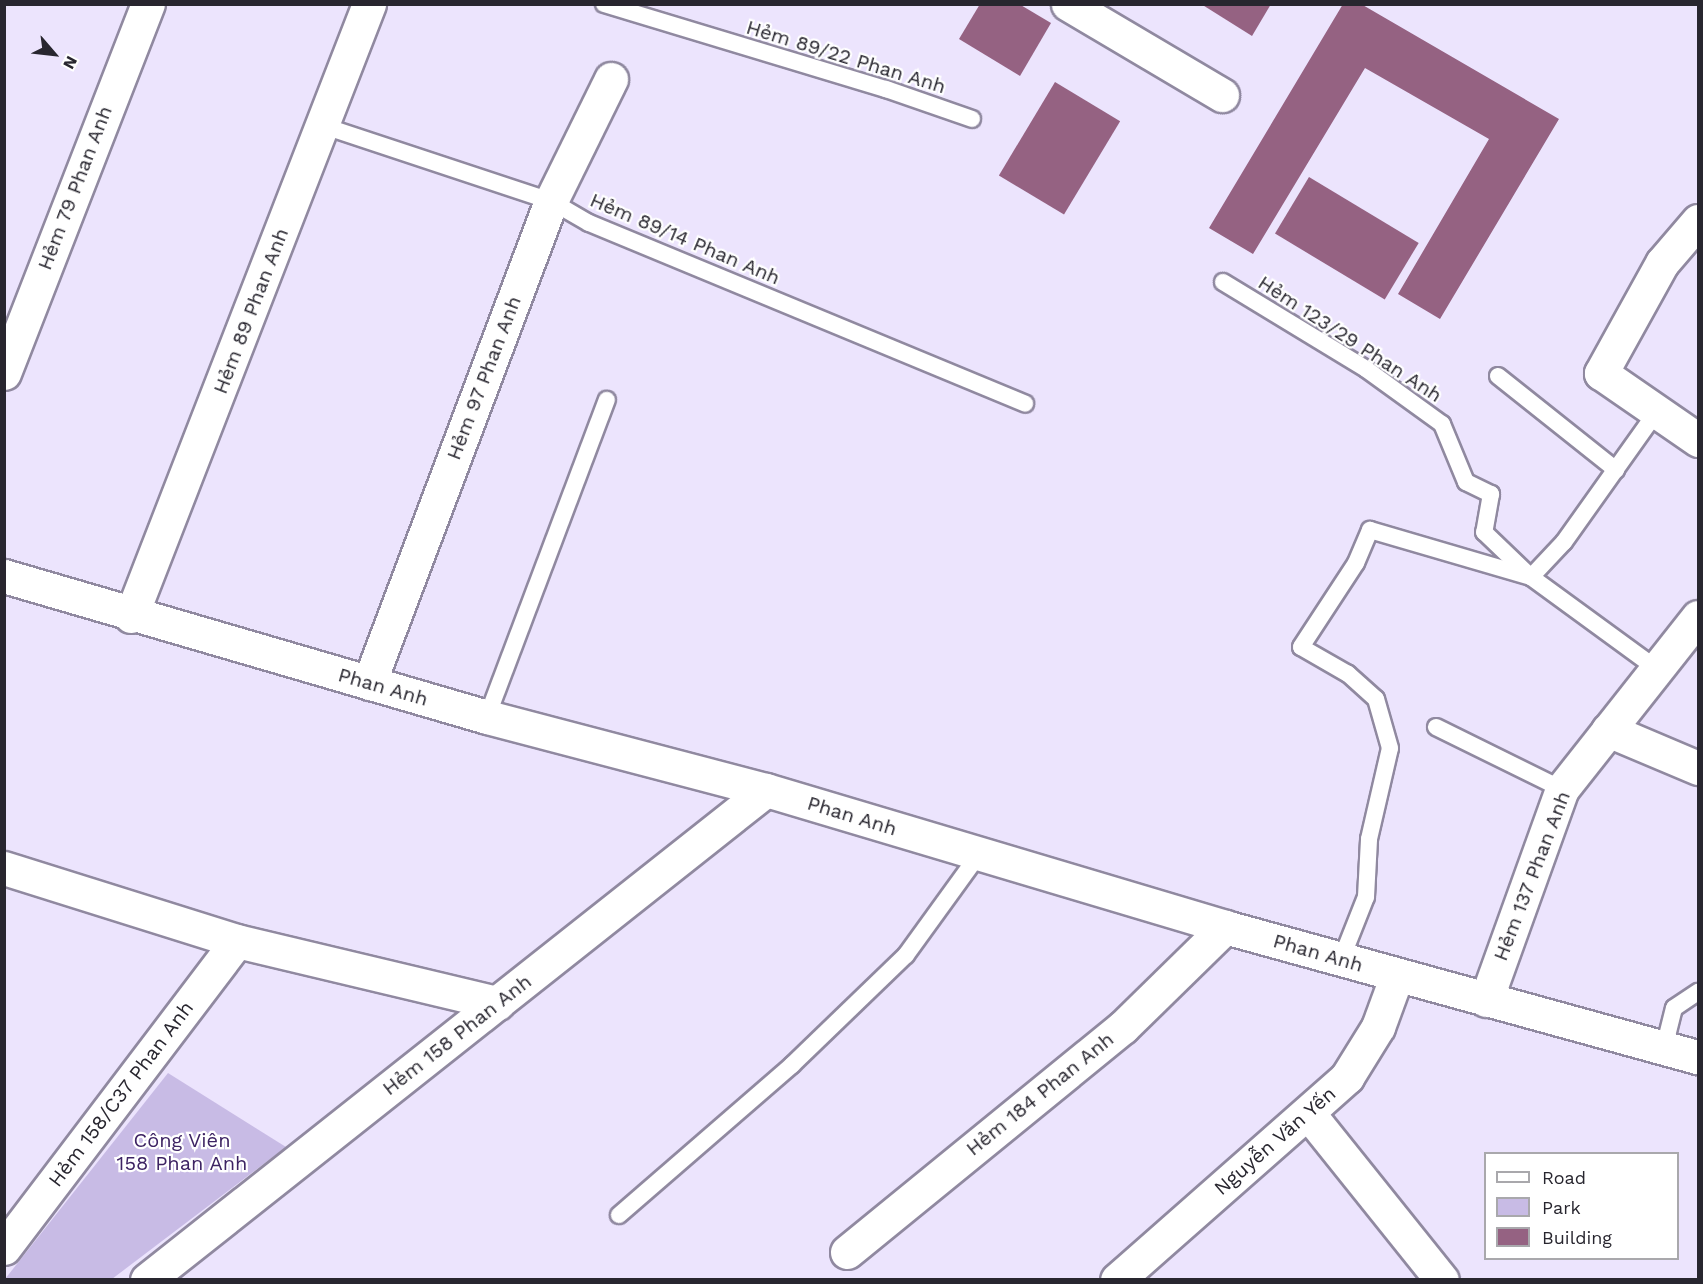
<!DOCTYPE html>
<html>
<head>
<meta charset="utf-8">
<style>
	body { margin:0 }
	#map { position:relative; width:1703px; height:1284px; overflow:hidden; background:#ece4fd; font-family:"Work Sans",sans-serif }
	div>[style] { position:absolute }
	[style*='--x'] { left:calc(var(--x)*1px); top:calc(var(--y)*1px); width:calc(var(--w)*1px); rotate:calc(var(--a)*1deg) }
	.green>* { inset:0; background:#c8bbe5 }
	.building>* { inset:0; background:#956282; transform-origin:0 0 }
	.roads { filter:drop-shadow(2px 0 #9089a0) drop-shadow(-2px 0 #9089a0) drop-shadow(0 2px #9089a0) drop-shadow(0 -2px #9089a0) }
	.service>* { height:16px; margin:-8px; padding:0 8px; transform-origin:8px; border-radius:8px; background:#fff }
	.minor>* { height:33px; margin:-16.5px; padding:0 16.5px; transform-origin:16.5px; border-radius:16.5px; background:#fff }
	.secondary>* { height:33px; margin:-16.5px; padding:0 16.5px; transform-origin:16.5px; border-radius:16.5px; background:#fff }
	span { translate:-50% -50%; white-space:nowrap; text-align:center; line-height:1.15; -webkit-text-stroke:4.5px #fff; paint-order:stroke }
	.street-label { font-size:20px; color:#28262f }
	.park-label { font-size:20px; color:#3d2363 }
	.frame { position:absolute; inset:0; border:6px solid #28262f; pointer-events:none }
	.legend { position:absolute; left:1484px; top:1152px; width:195px; height:108px; box-sizing:border-box; background:#fff; border:2px solid #a9a8ac; margin:0; padding:8px 10px; list-style:none; font-size:18px; color:#28262f }
	.legend li { display:flex; align-items:center; gap:12px; height:30px }
	.legend b { width:30px; border:2px solid #a9a8ac }
	.north { position:absolute; left:24px; top:24px; width:60px; height:60px; -webkit-text-stroke:4px #fff; paint-order:stroke; rotate:118deg; font-size:16px; font-weight:700; line-height:24px; text-align:center; color:#28262f }
	.north::after { content:''; display:block; margin:auto; width:21px; height:27px; background:#28262f; clip-path:polygon(50% 0,100% 100%,50% 72%,0 100%) }
</style>
</head>
<body>
<div id="map">
	<div class="green">
		<i style="clip-path:polygon(168px 1073px,286px 1147px,112px 1279px,5px 1279px)"></i>
	</div>
	<div class="building">
		<i style="clip-path:polygon(980px 4px,1019px 4px,1051px 23px,1020px 76px,959px 39px)"></i>
		<i style="clip-path:polygon(1201px 4px,1271px 4px,1252px 36px)"></i>
		<i style="clip-path:polygon(1343px 4px,1361px 4px,1559px 119px,1440px 319px,1398px 294px,1489px 139px,1365px 68px,1253px 254px,1209px 228px)"></i>
		<i style="left:1055px;top:82px;width:76px;height:109px;rotate:31deg"></i>
		<i style="left:1309px;top:177px;width:128px;height:66px;rotate:31deg"></i>
	</div>
	<div class="roads">
		<div class="service">
			<i style="--x:604;--y:4;--w:295;--a:16.8"></i>
			<i style="--x:886;--y:89;--w:91;--a:19.2"></i>
			<i style="--x:324;--y:126;--w:239;--a:18.3"></i>
			<i style="--x:551;--y:201;--w:44;--a:30.1"></i>
			<i style="--x:589;--y:223;--w:472;--a:22.5"></i>
			<i style="--x:1223;--y:282;--w:167;--a:31.3"></i>
			<i style="--x:1366;--y:369;--w:94;--a:35.9"></i>
			<i style="--x:1442;--y:424;--w:63;--a:67.5"></i>
			<i style="--x:1466;--y:482;--w:28;--a:26"></i>
			<i style="--x:1491;--y:494;--w:39;--a:100"></i>
			<i style="--x:1484;--y:532;--w:65;--a:43.8"></i>
			<i style="--x:1531;--y:577;--w:156;--a:36.1"></i>
			<i style="--x:1498;--y:376;--w:151;--a:38.5"></i>
			<i style="--x:1531;--y:577;--w:48;--a:-46.7"></i>
			<i style="--x:1564;--y:542;--w:157;--a:-54.6"></i>
			<i style="--x:487;--y:717;--w:339;--a:-69.3"></i>
			<i style="--x:1436;--y:727;--w:140;--a:26.2"></i>
			<i style="--x:1341;--y:960;--w:68;--a:-68.4"></i>
			<i style="--x:1366;--y:897;--w:58;--a:-87"></i>
			<i style="--x:1369;--y:839;--w:93;--a:-77"></i>
			<i style="--x:1390;--y:748;--w:51;--a:-105.9"></i>
			<i style="--x:1376;--y:699;--w:38;--a:-138"></i>
			<i style="--x:1348;--y:674;--w:54;--a:-150.1"></i>
			<i style="--x:1301;--y:647;--w:100;--a:-56.8"></i>
			<i style="--x:1356;--y:563;--w:36;--a:-67"></i>
			<i style="--x:1370;--y:530;--w:168;--a:16.3"></i>
			<i style="--x:1664;--y:1048;--w:41;--a:-76"></i>
			<i style="--x:1674;--y:1008;--w:29;--a:-34"></i>
			<i style="--x:619;--y:1215;--w:229;--a:-40.9"></i>
			<i style="--x:792;--y:1065;--w:158;--a:-44"></i>
			<i style="--x:906;--y:955;--w:125;--a:-54.1"></i>
		</div>
		<div class="minor">
			<i style="--x:1068;--y:4;--w:179;--a:30.6"></i>
			<i style="--x:1698;--y:221;--w:55;--a:130.6"></i>
			<i style="--x:1662;--y:263;--w:126;--a:119"></i>
			<i style="--x:1601;--y:373;--w:118;--a:34.6"></i>
			<i style="--x:4;--y:373;--w:396;--a:-68.7"></i>
			<i style="--x:131;--y:616;--w:657;--a:-68.75"></i>
			<i style="--x:369;--y:683;--w:515;--a:-69.31"></i>
			<i style="--x:551;--y:201;--w:136;--a:-63.8"></i>
			<i style="--x:1608;--y:730;--w:98;--a:22.9"></i>
			<i style="--x:4;--y:868;--w:244;--a:17.4"></i>
			<i style="--x:237;--y:941;--w:268;--a:13.4"></i>
			<i style="--x:1486;--y:1000;--w:224;--a:-70.2"></i>
			<i style="--x:1562;--y:789;--w:219;--a:-51.7"></i>
			<i style="--x:1308;--y:1113;--w:214;--a:51.3"></i>
			<i style="--x:4;--y:1248;--w:385;--a:-52.8"></i>
			<i style="--x:847;--y:1252;--w:356;--a:-39.2"></i>
			<i style="--x:1123;--y:1027;--w:143;--a:-44.4"></i>
			<i style="--x:147;--y:1280;--w:789;--a:-38.37"></i>
			<i style="--x:1117;--y:1280;--w:307;--a:-41.4"></i>
			<i style="--x:1347;--y:1077;--w:59;--a:-58.2"></i>
			<i style="--x:1378;--y:1027;--w:55;--a:-69.9"></i>
		</div>
		<div class="secondary">
			<i style="--x:4;--y:576;--w:503;--a:16.27"></i>
			<i style="--x:487;--y:717;--w:288;--a:14.7"></i>
			<i style="--x:766;--y:790;--w:479;--a:16.6"></i>
			<i style="--x:1225;--y:927;--w:491;--a:15.4"></i>
		</div>
	</div>
	<div class="street-label">
		<span style="left:846px;top:57px;rotate:17deg">Hẻm 89/22 Phan Anh</span>
		<span style="left:75px;top:188px;rotate:-69deg">Hẻm 79 Phan Anh</span>
		<span style="left:685px;top:239px;rotate:23deg">Hẻm 89/14 Phan Anh</span>
		<span style="left:251px;top:311px;rotate:-69deg">Hẻm 89 Phan Anh</span>
		<span style="left:1350px;top:339px;rotate:33deg">Hẻm 123/29 Phan Anh</span>
		<span style="left:484px;top:378px;rotate:-69deg">Hẻm 97 Phan Anh</span>
		<span style="left:383px;top:687px;rotate:16deg">Phan Anh</span>
		<span style="left:852px;top:816px;rotate:17deg">Phan Anh</span>
		<span style="left:1532px;top:876px;rotate:-69deg">Hẻm 137 Phan Anh</span>
		<span style="left:1318px;top:953px;rotate:16deg">Phan Anh</span>
		<span style="left:457px;top:1035px;rotate:-38deg">Hẻm 158 Phan Anh</span>
		<span style="left:121px;top:1094px;rotate:-53deg">Hẻm 158/C37 Phan Anh</span>
		<span style="left:1040px;top:1094px;rotate:-39deg">Hẻm 184 Phan Anh</span>
		<span style="left:1275px;top:1141px;rotate:-41deg">Nguyễn Văn Yến</span>
	</div>
	<div class="park-label">
		<span style="left:182px;top:1152px">Công Viên<br>158 Phan Anh</span>
	</div>
	<div class="frame"></div>
	<ul class="legend">
	<li><b style="height:8px;background:#fff"></b>Road</li>
	<li><b style="height:16px;background:#c8bbe5"></b>Park</li>
	<li><b style="height:16px;background:#956282"></b>Building</li>
	</ul>
	<div class="north">N</div>
</div>
</body>
</html>
